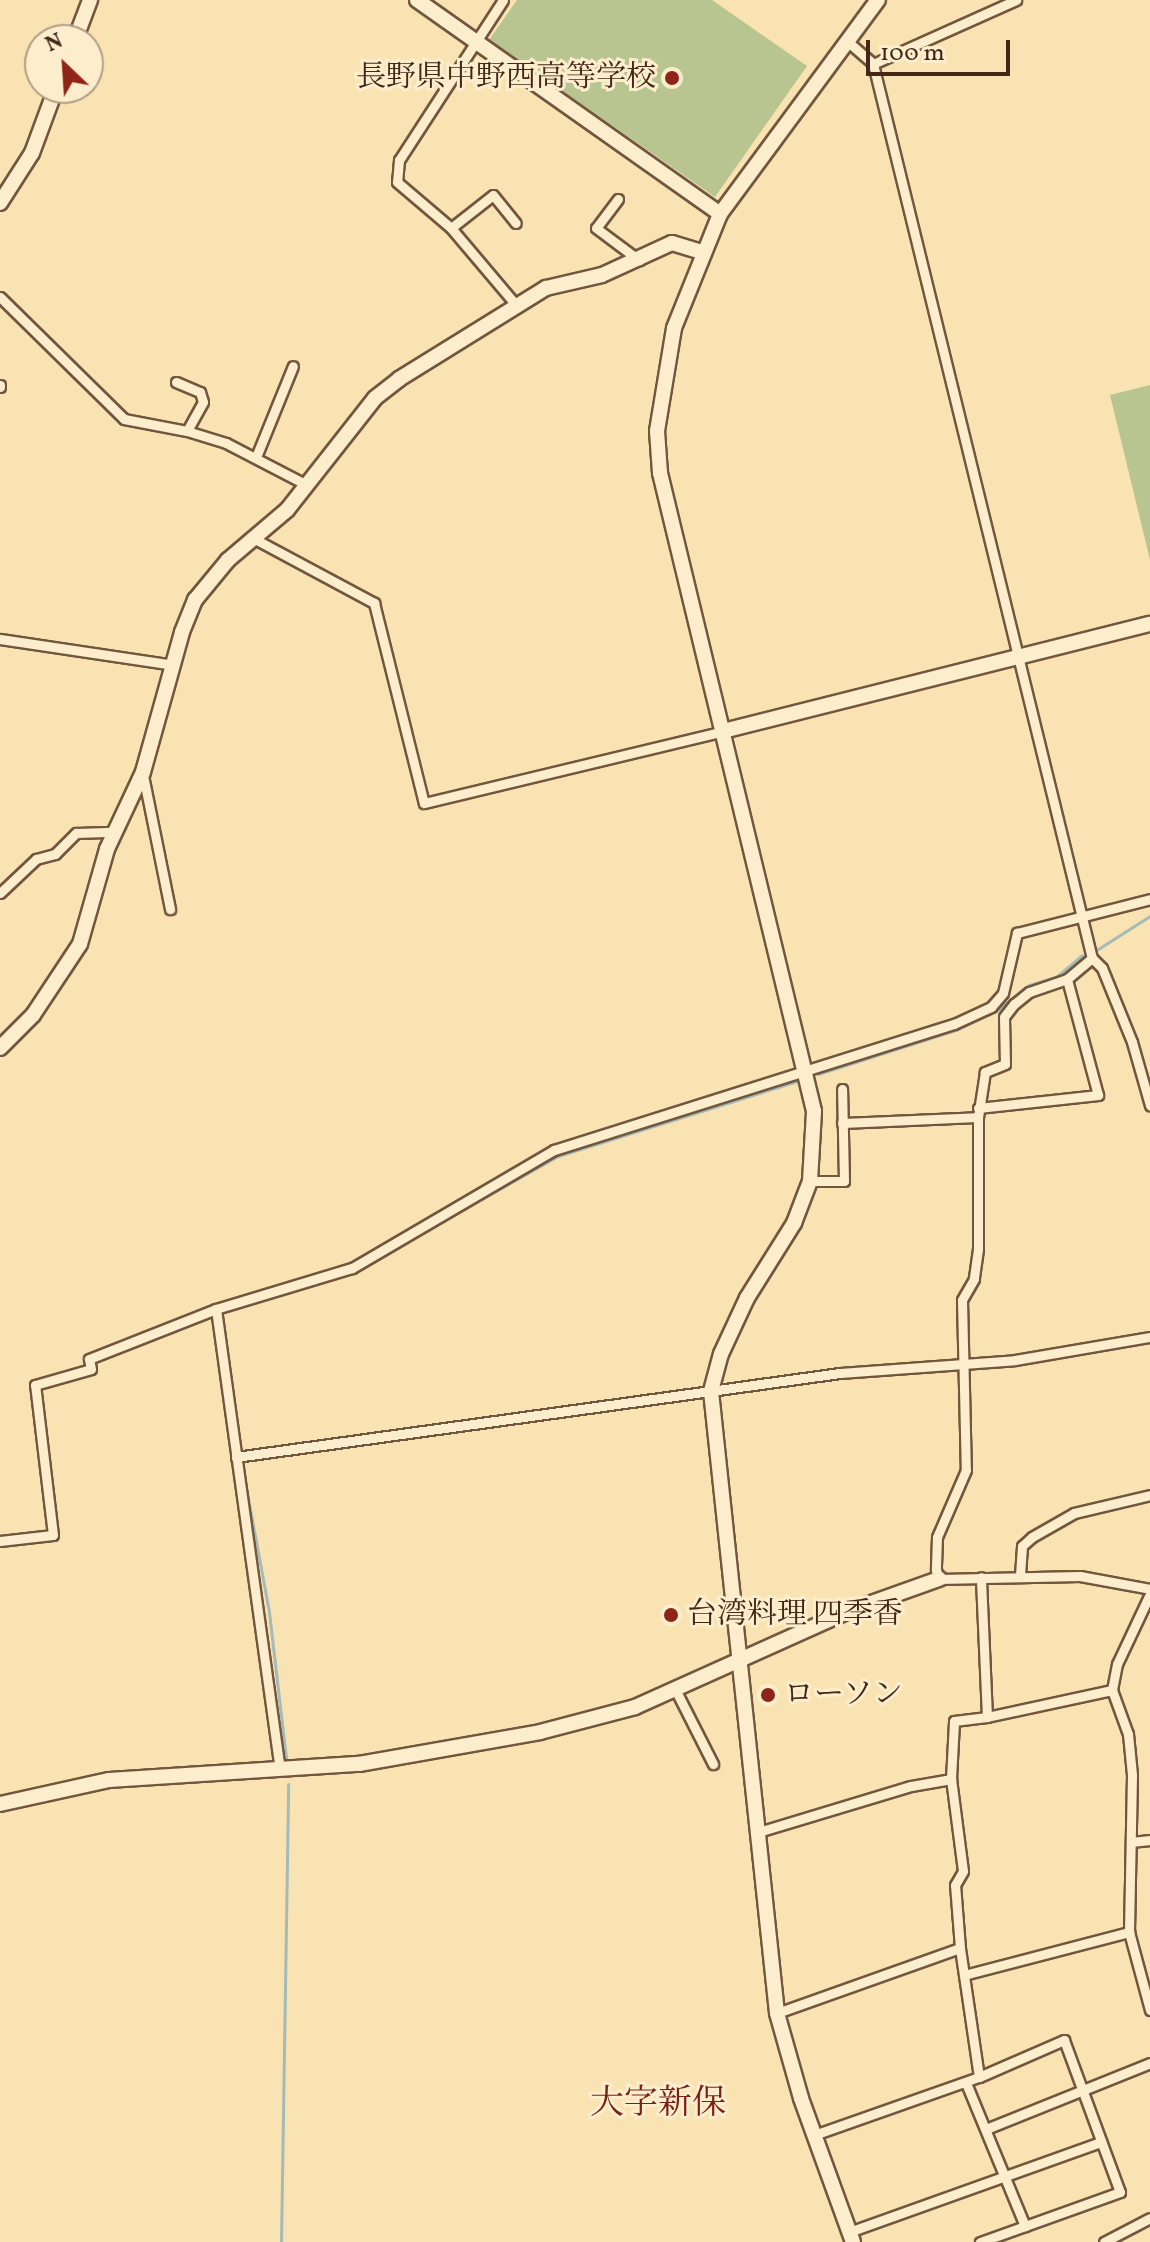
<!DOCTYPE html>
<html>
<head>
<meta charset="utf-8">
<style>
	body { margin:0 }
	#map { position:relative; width:1150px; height:2242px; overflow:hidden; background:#fae3b2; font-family:Vollkorn,"Noto Serif JP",serif }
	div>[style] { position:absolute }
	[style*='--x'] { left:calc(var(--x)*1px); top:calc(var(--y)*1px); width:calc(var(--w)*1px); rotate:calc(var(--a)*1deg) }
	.green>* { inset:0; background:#b9c590 }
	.stream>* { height:3px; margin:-1.5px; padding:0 1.5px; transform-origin:1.5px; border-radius:1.5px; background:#a4bbb7 }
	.roads { filter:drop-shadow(2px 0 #72563e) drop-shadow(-2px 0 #72563e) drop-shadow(0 2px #72563e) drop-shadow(0 -2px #72563e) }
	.street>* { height:9px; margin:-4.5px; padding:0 4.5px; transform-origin:4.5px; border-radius:4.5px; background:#fcedcd }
	.secondary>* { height:14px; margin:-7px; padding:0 7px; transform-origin:7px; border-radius:7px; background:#fcedcd }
	.dots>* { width:22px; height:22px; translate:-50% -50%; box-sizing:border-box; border:4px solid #fcedcd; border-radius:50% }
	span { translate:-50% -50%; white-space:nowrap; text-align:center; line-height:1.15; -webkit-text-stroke:6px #fcedcd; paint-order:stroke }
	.poi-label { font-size:30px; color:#442717 }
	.right { translate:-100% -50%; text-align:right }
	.left { translate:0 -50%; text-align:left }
	.quarter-label { font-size:34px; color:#7a1f14 }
	.north { position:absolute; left:24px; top:24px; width:80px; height:80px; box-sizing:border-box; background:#fcedcd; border:2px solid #b29e84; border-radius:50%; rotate:335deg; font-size:22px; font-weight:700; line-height:32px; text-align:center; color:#442717 }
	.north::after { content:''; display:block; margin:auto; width:28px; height:36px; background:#8f2418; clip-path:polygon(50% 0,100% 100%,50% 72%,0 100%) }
	.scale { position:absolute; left:866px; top:40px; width:144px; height:36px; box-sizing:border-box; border:4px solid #442717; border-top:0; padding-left:10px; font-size:24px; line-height:28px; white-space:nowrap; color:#442717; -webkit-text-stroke:6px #fcedcd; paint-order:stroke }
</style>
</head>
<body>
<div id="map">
	<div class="green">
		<i style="clip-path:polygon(517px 0,712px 0,807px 66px,715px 197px,489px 40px)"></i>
		<i style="clip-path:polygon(1150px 385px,1150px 560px,1110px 395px)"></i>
	</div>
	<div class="stream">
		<i style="--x:1098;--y:949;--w:62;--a:-32.4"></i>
		<i style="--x:818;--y:1074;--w:145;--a:-17.7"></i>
		<i style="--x:956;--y:1030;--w:44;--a:-25.4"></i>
		<i style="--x:996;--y:1011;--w:42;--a:-38.2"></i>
		<i style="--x:1029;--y:985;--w:28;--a:-17"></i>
		<i style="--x:1056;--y:977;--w:34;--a:-40"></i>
		<i style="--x:382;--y:1255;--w:202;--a:-29.4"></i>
		<i style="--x:558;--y:1156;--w:250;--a:-17.4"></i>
		<i style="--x:328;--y:1280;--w:24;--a:-17"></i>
		<i style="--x:242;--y:1466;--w:148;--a:79.5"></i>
		<i style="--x:269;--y:1612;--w:149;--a:83.4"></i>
		<i style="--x:281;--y:2242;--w:458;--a:-89.1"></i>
	</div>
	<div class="roads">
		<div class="street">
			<i style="--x:503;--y:0;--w:191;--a:123"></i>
			<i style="--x:399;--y:160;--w:22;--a:95"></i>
			<i style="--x:397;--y:182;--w:71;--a:40.4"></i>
			<i style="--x:451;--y:228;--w:101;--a:49.8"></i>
			<i style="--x:847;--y:41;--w:35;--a:41"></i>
			<i style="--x:873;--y:64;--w:157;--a:-24.1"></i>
			<i style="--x:873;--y:64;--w:920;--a:76.24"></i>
			<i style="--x:1092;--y:958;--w:33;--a:140"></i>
			<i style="--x:1067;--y:979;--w:40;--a:161.1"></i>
			<i style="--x:1029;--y:992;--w:19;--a:141"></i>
			<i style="--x:1014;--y:1004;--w:16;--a:128"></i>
			<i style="--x:1004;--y:1017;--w:47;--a:88.8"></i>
			<i style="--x:1005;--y:1064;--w:22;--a:158"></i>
			<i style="--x:985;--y:1072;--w:46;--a:98.8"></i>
			<i style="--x:978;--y:1117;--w:132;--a:90"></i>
			<i style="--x:978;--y:1249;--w:30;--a:98"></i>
			<i style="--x:974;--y:1279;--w:24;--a:120"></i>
			<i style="--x:962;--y:1300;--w:170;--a:88.7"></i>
			<i style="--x:966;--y:1470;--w:73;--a:113.4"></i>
			<i style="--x:937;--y:1537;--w:33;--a:92"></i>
			<i style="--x:936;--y:1570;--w:9;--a:72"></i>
			<i style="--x:939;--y:1579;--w:141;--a:-1.2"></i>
			<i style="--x:1080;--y:1576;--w:71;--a:10.5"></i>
			<i style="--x:618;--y:199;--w:36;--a:127"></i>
			<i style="--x:596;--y:228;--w:54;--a:36.7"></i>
			<i style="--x:451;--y:228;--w:53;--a:-38.2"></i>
			<i style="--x:493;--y:195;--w:36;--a:51"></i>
			<i style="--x:0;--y:297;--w:174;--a:44.5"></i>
			<i style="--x:124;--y:419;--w:64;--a:10.8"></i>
			<i style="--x:176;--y:382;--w:26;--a:23"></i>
			<i style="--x:200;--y:392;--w:10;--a:73"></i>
			<i style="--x:203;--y:402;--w:33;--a:119"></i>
			<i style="--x:187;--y:431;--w:41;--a:17.1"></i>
			<i style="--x:226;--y:443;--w:89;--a:27.4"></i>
			<i style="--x:0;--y:387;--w:2;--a:-90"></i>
			<i style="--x:256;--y:457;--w:98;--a:-67.9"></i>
			<i style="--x:251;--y:537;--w:140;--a:28.2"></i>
			<i style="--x:374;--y:603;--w:206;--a:76"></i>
			<i style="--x:424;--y:803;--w:308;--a:-13.5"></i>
			<i style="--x:0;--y:639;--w:175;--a:8.5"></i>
			<i style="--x:143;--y:775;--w:137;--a:78.6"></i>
			<i style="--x:0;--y:893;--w:50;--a:-43.4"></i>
			<i style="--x:36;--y:859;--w:20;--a:-15"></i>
			<i style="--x:55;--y:854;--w:30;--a:-45"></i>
			<i style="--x:76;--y:833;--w:38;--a:-2"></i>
			<i style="--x:1092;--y:958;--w:14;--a:45"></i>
			<i style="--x:1102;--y:968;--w:80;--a:67.9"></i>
			<i style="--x:1132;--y:1042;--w:66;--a:74.1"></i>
			<i style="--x:978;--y:1108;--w:121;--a:-6.2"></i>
			<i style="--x:1098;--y:1095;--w:120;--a:-105"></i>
			<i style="--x:842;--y:1123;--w:136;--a:-2.5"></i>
			<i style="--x:810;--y:1181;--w:34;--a:0"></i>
			<i style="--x:844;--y:1181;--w:92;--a:-91.2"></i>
			<i style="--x:216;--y:1309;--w:465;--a:82.1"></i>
			<i style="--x:236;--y:1457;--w:610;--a:-7.92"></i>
			<i style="--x:840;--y:1373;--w:175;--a:-4.2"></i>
			<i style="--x:1015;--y:1360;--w:137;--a:-9.7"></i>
			<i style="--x:0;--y:1541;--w:53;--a:-6.5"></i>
			<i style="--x:53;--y:1535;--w:151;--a:-96.8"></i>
			<i style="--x:35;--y:1385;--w:58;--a:-15.9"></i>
			<i style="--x:91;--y:1369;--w:10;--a:-101"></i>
			<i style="--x:89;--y:1359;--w:136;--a:-21.5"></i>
			<i style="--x:216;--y:1309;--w:142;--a:-16.8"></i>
			<i style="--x:352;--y:1268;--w:234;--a:-30.3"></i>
			<i style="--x:554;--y:1150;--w:419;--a:-17.5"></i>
			<i style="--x:954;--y:1024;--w:41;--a:-24.7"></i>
			<i style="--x:991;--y:1007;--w:18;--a:-49"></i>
			<i style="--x:1003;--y:993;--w:62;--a:-76.9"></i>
			<i style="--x:1017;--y:933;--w:137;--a:-14.3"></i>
			<i style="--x:1020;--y:1575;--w:29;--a:-86"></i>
			<i style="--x:1022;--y:1546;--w:13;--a:-42"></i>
			<i style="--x:1032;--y:1537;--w:48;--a:-29.7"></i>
			<i style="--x:1074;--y:1513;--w:78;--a:-13.3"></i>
			<i style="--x:1150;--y:1594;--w:77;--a:115.2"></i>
			<i style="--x:1117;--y:1664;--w:26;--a:101"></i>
			<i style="--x:1112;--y:1690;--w:47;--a:70"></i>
			<i style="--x:1128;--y:1734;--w:41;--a:84.4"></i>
			<i style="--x:1132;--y:1775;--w:157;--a:91.1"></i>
			<i style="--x:1129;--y:1932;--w:81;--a:74.9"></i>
			<i style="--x:676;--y:1691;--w:82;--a:63.1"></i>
			<i style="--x:987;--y:1717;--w:128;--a:-12.2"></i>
			<i style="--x:755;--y:1833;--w:163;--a:-16.8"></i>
			<i style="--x:911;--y:1786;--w:41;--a:-9.9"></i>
			<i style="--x:1131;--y:1842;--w:19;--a:-6"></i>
			<i style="--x:964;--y:1975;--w:171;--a:-14.6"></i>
			<i style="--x:777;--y:2013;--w:194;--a:-19.6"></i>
			<i style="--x:979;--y:2077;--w:93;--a:-23.5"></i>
			<i style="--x:1064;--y:2040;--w:162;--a:69.8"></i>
			<i style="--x:1120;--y:2192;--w:149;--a:160.3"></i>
			<i style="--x:966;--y:2083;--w:155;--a:67.6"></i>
			<i style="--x:986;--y:2129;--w:177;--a:-21.9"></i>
			<i style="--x:814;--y:2135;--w:175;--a:-19.4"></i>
			<i style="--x:979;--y:2077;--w:130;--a:-98.4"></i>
			<i style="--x:960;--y:1948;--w:63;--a:-94.5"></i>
			<i style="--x:955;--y:1885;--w:16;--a:-60"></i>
			<i style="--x:963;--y:1871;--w:93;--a:-97.4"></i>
			<i style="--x:951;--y:1779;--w:58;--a:-87"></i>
			<i style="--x:954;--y:1721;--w:33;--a:-7"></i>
			<i style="--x:987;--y:1717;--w:140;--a:-92.5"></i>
			<i style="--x:849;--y:2232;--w:268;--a:-19.7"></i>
			<i style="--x:1104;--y:2242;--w:52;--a:-27.6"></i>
		</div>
		<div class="secondary">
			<i style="--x:417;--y:0;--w:371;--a:35.2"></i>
			<i style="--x:75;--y:40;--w:43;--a:-69.4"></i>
			<i style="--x:0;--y:203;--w:59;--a:-57.4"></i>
			<i style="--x:32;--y:153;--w:69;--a:-69.7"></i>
			<i style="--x:723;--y:731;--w:440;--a:-14.1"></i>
			<i style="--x:0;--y:1048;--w:47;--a:-45"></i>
			<i style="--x:33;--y:1015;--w:85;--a:-56.5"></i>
			<i style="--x:80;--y:944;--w:99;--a:-74.1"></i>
			<i style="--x:107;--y:849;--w:85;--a:-64.9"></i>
			<i style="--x:143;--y:772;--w:145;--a:-74.4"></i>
			<i style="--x:182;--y:632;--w:35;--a:-68"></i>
			<i style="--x:195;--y:600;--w:52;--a:-50.5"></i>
			<i style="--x:228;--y:560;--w:77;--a:-40.3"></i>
			<i style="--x:287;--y:510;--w:142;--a:-51.8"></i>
			<i style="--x:375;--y:398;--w:31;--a:-38"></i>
			<i style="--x:399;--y:379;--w:173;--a:-31.8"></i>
			<i style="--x:546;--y:288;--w:57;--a:-13.1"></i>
			<i style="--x:602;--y:275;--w:77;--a:-24.6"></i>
			<i style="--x:672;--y:243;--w:31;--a:17"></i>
			<i style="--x:0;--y:1804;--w:112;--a:-12.4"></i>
			<i style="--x:109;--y:1780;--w:251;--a:-3.7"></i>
			<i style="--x:359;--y:1764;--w:184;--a:-10"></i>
			<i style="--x:540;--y:1732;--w:98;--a:-14.7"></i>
			<i style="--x:635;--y:1707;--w:235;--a:-24.2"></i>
			<i style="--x:849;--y:1611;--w:96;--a:-19.6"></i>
			<i style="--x:853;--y:2242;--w:153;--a:-109.9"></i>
			<i style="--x:801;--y:2098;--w:88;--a:-105.8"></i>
			<i style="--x:777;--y:2013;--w:625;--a:-96.06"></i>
			<i style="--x:711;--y:1391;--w:38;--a:-75"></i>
			<i style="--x:721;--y:1354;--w:62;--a:-65.1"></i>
			<i style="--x:747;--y:1298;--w:89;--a:-57.9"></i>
			<i style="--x:794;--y:1223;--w:45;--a:-69.1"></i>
			<i style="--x:810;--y:1181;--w:70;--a:-86.7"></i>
			<i style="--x:814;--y:1111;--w:656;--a:-103.57"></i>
			<i style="--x:660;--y:473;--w:42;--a:-94.1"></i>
			<i style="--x:657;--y:431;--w:104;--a:-80.6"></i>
			<i style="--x:674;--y:328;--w:123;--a:-68"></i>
			<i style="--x:720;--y:214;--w:266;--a:-53.6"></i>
		</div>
	</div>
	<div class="dots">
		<i style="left:672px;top:78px;background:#8f2418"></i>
		<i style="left:671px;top:1615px;background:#8f2418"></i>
		<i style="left:768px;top:1695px;background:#8f2418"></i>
	</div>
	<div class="poi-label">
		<span class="right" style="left:656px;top:78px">長野県中野西高等学校</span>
		<span class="left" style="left:687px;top:1615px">台湾料理 四季香</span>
		<span class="left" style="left:784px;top:1695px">ローソン</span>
	</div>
	<div class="quarter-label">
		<span style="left:658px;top:2105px">大字新保</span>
	</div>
	<div class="north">N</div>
	<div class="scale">100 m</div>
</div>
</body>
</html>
